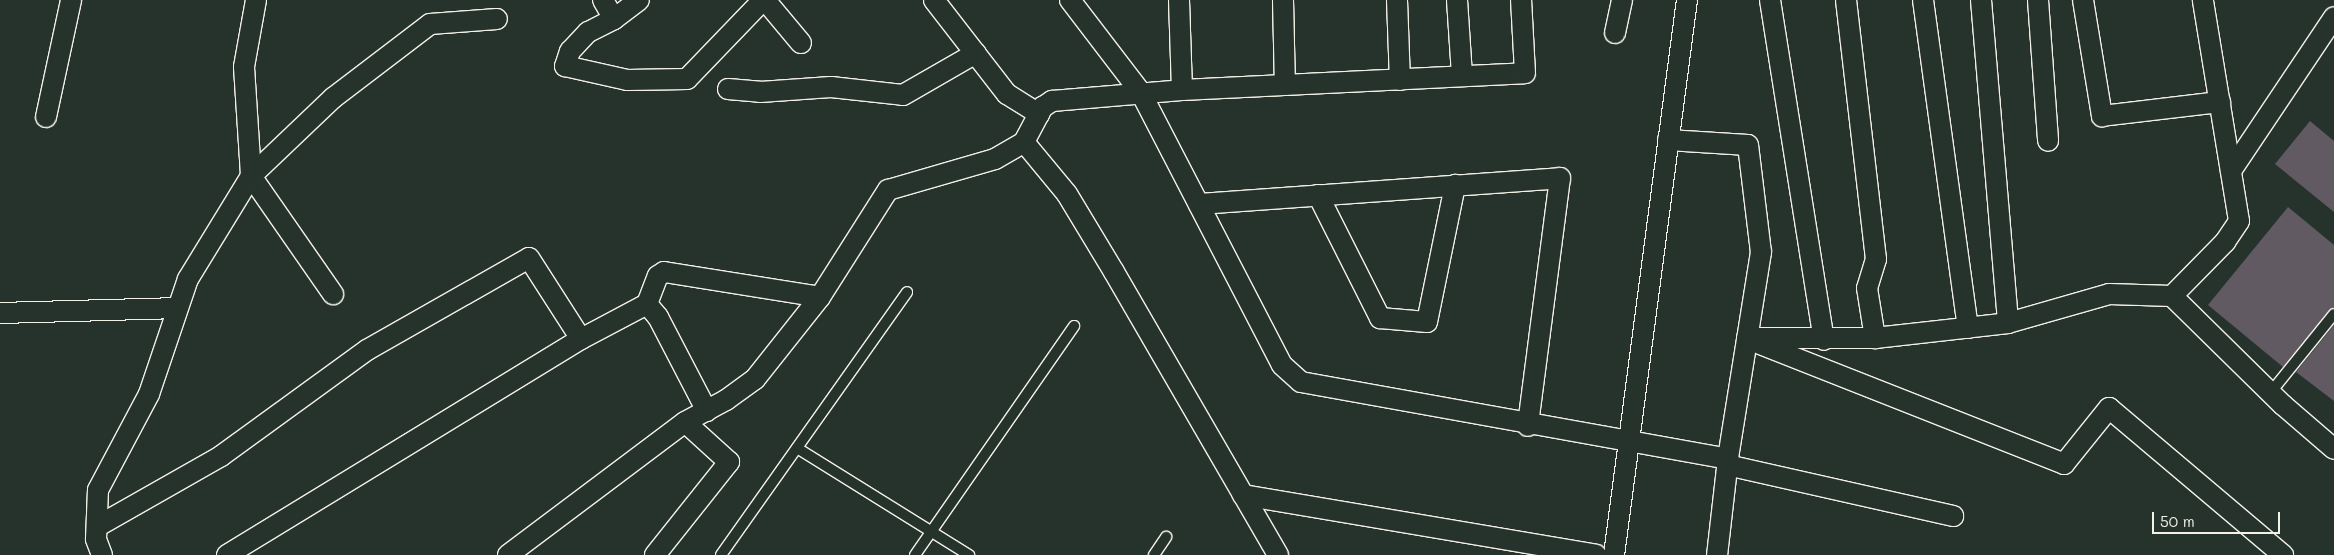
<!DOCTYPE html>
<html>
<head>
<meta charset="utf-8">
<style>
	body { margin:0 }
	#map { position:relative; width:2334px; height:555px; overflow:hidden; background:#26332d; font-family:Mali,sans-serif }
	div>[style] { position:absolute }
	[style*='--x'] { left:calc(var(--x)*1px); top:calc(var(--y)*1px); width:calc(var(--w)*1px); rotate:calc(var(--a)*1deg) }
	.building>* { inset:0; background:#625a62 }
	.roads { filter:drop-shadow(1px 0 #f4f1e8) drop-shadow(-1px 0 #f4f1e8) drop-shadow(0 1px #f4f1e8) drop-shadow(0 -1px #f4f1e8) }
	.lane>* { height:10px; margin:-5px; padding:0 5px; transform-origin:5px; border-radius:5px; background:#26332d }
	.street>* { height:20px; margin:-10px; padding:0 10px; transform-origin:10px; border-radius:10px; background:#26332d }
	span { translate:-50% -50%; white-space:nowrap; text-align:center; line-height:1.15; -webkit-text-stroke:5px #26332d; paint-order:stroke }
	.scale { position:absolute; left:2152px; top:512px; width:128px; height:22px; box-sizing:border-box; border:2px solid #f4f1e8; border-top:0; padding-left:6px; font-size:15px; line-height:18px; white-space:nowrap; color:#f4f1e8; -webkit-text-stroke:4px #26332d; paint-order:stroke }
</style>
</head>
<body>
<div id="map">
	<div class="building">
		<i style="clip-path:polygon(2310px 121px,2334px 141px,2334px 212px,2275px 164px)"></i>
		<i style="clip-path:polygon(2288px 207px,2334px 245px,2334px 307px,2283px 367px,2208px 305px)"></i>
		<i style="clip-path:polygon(2334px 325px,2334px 401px,2296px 372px)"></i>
	</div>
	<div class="roads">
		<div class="lane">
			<i style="--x:2271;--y:392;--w:100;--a:-51.1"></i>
			<i style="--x:797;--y:448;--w:203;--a:31.9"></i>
			<i style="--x:721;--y:555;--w:322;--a:-54.7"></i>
			<i style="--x:915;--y:555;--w:279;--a:-55.2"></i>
			<i style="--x:1154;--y:555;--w:22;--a:-56"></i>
		</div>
		<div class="street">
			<i style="--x:256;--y:0;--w:68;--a:100.2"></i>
			<i style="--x:244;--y:67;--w:109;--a:86.3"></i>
			<i style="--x:251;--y:176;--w:144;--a:55.2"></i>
			<i style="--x:603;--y:0;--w:22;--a:60"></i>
			<i style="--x:614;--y:19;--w:31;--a:-37"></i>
			<i style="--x:765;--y:0;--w:56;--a:50.1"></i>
			<i style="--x:934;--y:0;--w:119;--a:52.2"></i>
			<i style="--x:1007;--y:94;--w:38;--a:32"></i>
			<i style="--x:1070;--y:0;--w:117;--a:52.6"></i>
			<i style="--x:1141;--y:93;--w:306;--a:62.6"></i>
			<i style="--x:1282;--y:365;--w:25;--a:42"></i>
			<i style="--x:1301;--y:382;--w:434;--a:10.2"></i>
			<i style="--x:1728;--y:459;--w:97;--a:96.5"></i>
			<i style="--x:1179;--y:0;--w:90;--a:88.1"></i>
			<i style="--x:1283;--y:0;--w:85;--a:88.7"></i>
			<i style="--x:1397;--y:0;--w:80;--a:87.9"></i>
			<i style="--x:1457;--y:0;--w:76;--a:86.2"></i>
			<i style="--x:1770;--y:0;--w:344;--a:81"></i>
			<i style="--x:1846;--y:0;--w:261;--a:83.4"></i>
			<i style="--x:1876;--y:259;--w:30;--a:107"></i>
			<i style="--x:1867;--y:288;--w:51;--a:80.9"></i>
			<i style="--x:1923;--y:0;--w:331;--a:82.2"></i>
			<i style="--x:1981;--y:0;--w:324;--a:85.2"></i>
			<i style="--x:2038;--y:0;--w:141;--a:85.9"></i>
			<i style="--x:2083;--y:0;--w:118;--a:80.7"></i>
			<i style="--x:2102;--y:116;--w:119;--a:-6.8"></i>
			<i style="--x:614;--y:19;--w:29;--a:153"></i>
			<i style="--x:588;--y:32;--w:26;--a:133"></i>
			<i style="--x:570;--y:51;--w:16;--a:108"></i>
			<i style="--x:565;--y:66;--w:64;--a:12.7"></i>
			<i style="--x:627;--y:80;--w:60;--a:-1"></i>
			<i style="--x:687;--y:79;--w:110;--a:-46.1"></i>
			<i style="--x:1615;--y:33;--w:34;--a:-78"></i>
			<i style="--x:728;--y:89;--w:32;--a:5"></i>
			<i style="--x:760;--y:92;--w:71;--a:-4"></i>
			<i style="--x:831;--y:87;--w:72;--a:6.3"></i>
			<i style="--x:903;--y:95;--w:84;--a:-29.9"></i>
			<i style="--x:46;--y:117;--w:120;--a:-77.9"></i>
			<i style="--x:1668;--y:140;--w:80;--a:3.6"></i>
			<i style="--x:1748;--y:145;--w:108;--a:83.1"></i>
			<i style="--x:1761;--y:252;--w:210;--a:99.1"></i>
			<i style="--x:1024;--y:142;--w:67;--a:50.4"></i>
			<i style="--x:1067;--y:194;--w:91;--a:58.9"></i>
			<i style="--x:1114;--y:272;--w:327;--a:59.9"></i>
			<i style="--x:2231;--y:171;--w:185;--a:-56.2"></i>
			<i style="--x:1318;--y:195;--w:138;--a:63.2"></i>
			<i style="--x:1380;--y:318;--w:47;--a:4.9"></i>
			<i style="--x:1427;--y:322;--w:140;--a:-78.4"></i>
			<i style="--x:1199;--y:204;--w:362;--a:-4.1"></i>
			<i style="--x:1560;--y:178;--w:250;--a:97.4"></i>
			<i style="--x:2172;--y:296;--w:76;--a:-45.5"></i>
			<i style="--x:2225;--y:242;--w:25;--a:-56"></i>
			<i style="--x:2239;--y:221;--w:224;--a:-99.3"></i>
			<i style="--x:647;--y:304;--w:17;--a:50"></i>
			<i style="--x:658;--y:317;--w:106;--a:62.5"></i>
			<i style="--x:0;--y:313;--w:175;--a:-1.6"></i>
			<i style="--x:1747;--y:338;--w:128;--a:0"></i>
			<i style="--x:1875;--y:338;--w:134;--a:-6.4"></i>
			<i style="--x:2008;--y:323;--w:105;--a:-16"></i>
			<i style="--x:2109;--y:294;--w:63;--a:1.8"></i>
			<i style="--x:2172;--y:296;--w:156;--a:44.5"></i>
			<i style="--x:2283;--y:405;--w:67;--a:40.8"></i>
			<i style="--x:1760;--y:344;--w:327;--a:21.5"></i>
			<i style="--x:2064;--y:464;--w:72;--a:-51.2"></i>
			<i style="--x:2109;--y:408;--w:228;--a:40.2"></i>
			<i style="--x:1727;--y:465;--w:232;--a:12.7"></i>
			<i style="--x:1243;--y:495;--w:358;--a:9.6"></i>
			<i style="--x:98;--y:526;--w:142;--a:-29.6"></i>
			<i style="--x:221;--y:456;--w:180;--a:-36"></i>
			<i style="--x:367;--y:350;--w:186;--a:-29.6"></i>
			<i style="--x:529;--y:258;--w:96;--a:57.3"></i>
			<i style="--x:102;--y:555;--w:17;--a:-111"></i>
			<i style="--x:96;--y:539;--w:49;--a:-87.7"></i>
			<i style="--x:98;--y:490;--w:109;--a:-62"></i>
			<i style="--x:149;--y:394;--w:121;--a:-71.3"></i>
			<i style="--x:188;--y:279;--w:121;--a:-58.5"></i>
			<i style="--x:251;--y:176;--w:113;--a:-43.6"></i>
			<i style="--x:333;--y:98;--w:122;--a:-37.3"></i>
			<i style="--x:430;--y:24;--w:67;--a:-4.3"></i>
			<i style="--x:227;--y:555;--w:415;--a:-31.4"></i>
			<i style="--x:581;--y:339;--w:75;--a:-27.9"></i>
			<i style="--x:647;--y:304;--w:30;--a:-69"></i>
			<i style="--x:658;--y:276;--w:7;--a:-34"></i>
			<i style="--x:664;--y:272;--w:158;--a:9.1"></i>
			<i style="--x:508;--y:555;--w:221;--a:-36.9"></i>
			<i style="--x:685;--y:422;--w:47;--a:-28.2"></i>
			<i style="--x:726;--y:400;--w:36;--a:-36"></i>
			<i style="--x:755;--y:379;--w:105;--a:-51.6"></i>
			<i style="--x:820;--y:297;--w:127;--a:-57.6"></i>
			<i style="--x:888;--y:190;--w:111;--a:-16.2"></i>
			<i style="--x:995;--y:159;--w:34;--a:-30"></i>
			<i style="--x:1024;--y:142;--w:40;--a:-62"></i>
			<i style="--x:1043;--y:107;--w:11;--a:-34"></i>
			<i style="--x:1052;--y:101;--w:130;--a:-4.8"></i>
			<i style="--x:1182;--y:90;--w:343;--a:-2.8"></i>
			<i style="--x:1525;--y:73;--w:73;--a:-93.1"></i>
			<i style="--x:655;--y:555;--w:119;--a:-51.5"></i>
			<i style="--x:729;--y:462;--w:59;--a:-137.7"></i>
			<i style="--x:1614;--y:555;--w:560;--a:-82.51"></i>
		</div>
	</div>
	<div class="scale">50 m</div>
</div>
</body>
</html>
